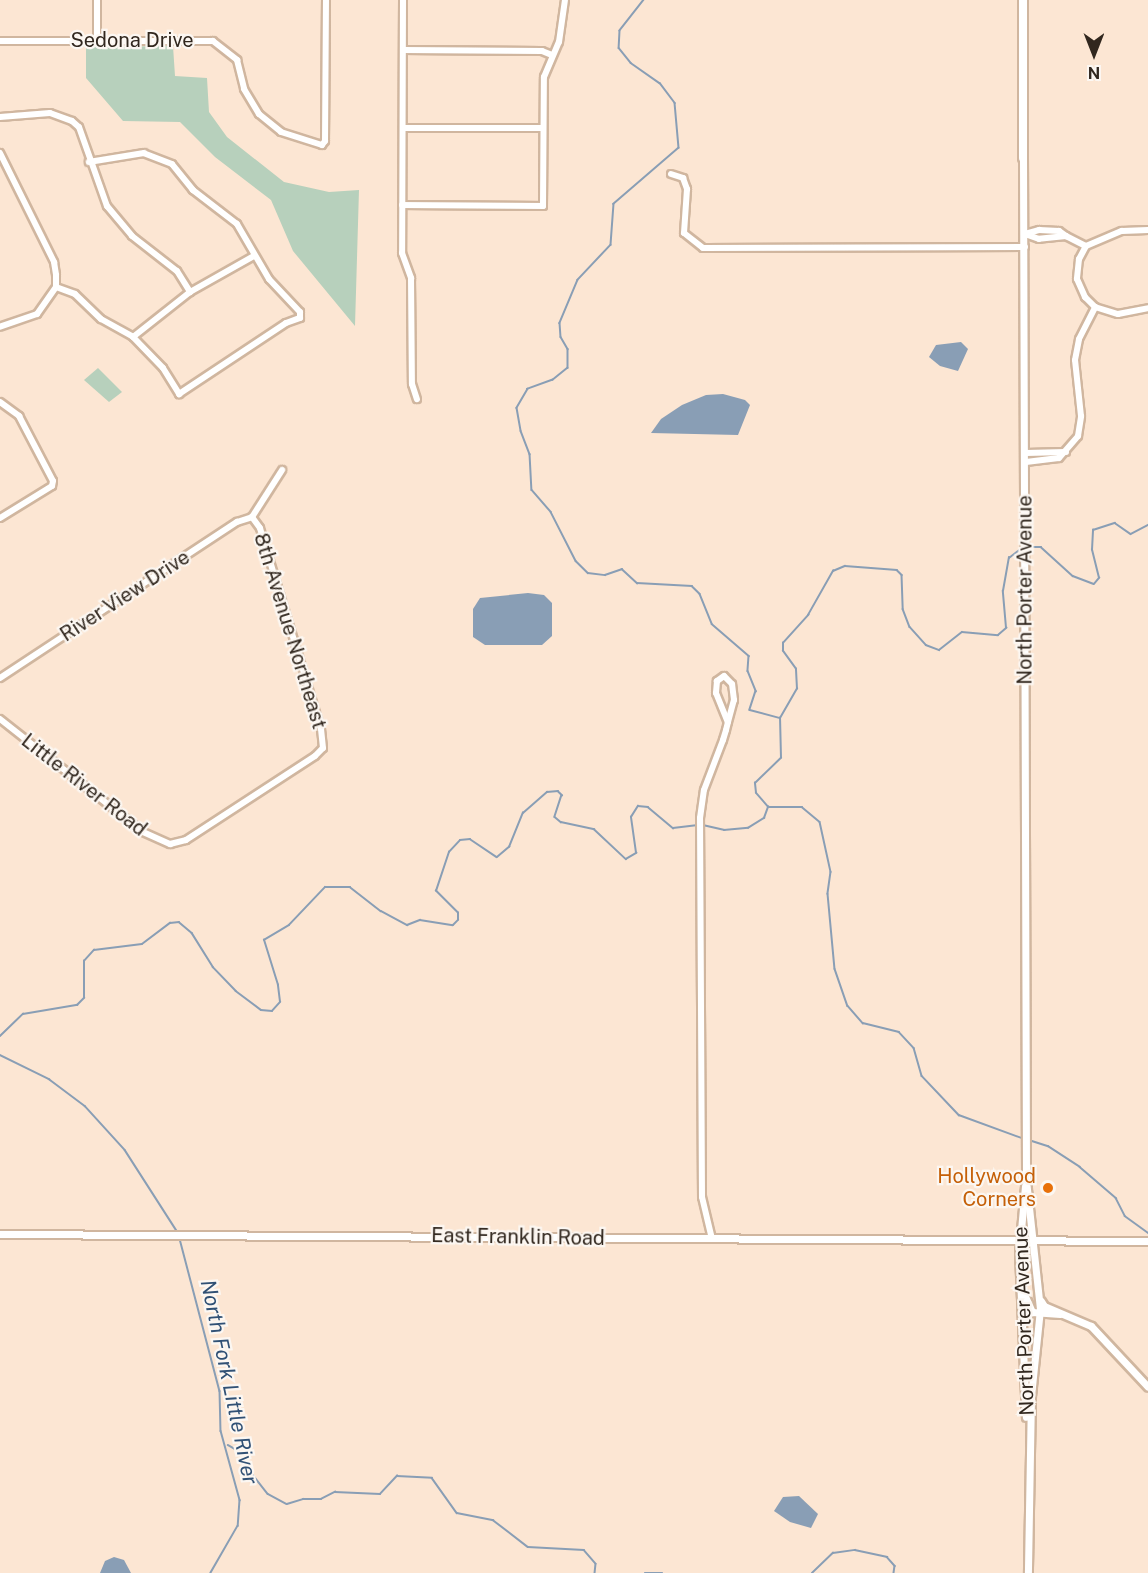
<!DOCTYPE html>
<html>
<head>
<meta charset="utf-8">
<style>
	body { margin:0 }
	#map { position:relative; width:1148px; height:1573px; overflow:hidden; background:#fce6d3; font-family:"Public Sans",sans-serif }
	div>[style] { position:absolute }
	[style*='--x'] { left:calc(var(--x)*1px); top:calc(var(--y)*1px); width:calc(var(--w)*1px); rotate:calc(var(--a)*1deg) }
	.green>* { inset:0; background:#b7d0bc }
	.water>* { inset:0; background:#899eb5 }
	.stream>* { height:1.5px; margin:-0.75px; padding:0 0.75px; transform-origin:0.75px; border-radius:0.75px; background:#899eb5 }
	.roads { filter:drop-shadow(2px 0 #d0b69f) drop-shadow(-2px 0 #d0b69f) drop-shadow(0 2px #d0b69f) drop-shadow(0 -2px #d0b69f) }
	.minor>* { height:6px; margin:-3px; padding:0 3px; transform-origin:3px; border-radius:3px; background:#fff }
	.tertiary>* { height:7px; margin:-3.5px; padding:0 3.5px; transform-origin:3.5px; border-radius:3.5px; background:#fff }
	.secondary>* { height:8px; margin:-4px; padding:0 4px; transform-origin:4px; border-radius:4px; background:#fff }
	.dots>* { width:16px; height:16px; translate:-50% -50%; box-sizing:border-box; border:3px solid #fcf7f2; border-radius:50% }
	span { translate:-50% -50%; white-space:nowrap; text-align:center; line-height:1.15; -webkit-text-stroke:4.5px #fcf7f2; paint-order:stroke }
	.street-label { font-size:20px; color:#31271e }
	.food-label { font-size:20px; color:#c56008 }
	.right { translate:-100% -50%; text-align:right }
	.water-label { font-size:21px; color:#315175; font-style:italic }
	.north { position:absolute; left:1064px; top:24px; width:60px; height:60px; -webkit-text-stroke:4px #fcf7f2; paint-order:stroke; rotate:180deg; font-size:16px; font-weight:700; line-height:24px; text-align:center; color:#31271e }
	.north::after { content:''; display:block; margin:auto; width:21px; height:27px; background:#31271e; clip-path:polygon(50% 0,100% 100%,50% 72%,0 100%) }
</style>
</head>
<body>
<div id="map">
	<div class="green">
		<i style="clip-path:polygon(173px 46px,175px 76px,207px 78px,209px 112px,227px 137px,284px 182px,329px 192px,359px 190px,355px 326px,293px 251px,271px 200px,215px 157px,180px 122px,123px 121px,86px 78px,86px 47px)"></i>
		<i style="clip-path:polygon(98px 368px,122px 392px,109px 402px,84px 380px)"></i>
	</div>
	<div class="water">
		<i style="clip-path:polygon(961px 342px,968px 349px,958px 371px,940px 366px,929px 357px,936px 345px)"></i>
		<i style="clip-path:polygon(723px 394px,745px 400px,750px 405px,738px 435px,651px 433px,661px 419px,682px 405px,706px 395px)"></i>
		<i style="clip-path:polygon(528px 593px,544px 595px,552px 603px,552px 636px,542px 645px,485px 645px,473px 637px,473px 609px,480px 598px)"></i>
		<i style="clip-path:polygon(799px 1496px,818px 1514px,811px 1528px,790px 1522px,774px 1511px,783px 1497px)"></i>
		<i style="clip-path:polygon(114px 1557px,124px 1560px,131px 1573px,100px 1573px,105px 1561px)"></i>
	</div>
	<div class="stream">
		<i style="--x:644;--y:0;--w:39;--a:128"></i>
		<i style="--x:620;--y:31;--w:17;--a:93"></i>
		<i style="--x:619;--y:48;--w:19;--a:51"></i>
		<i style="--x:631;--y:63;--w:35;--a:35"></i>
		<i style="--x:660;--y:83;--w:25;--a:53"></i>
		<i style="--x:675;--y:103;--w:45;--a:84.9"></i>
		<i style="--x:679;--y:148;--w:86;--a:139.3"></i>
		<i style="--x:614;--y:204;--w:41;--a:94.2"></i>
		<i style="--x:611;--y:245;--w:48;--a:133.3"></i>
		<i style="--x:578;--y:280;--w:47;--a:112.7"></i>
		<i style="--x:560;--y:323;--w:14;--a:86"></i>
		<i style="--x:561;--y:337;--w:14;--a:60"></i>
		<i style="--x:568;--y:349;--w:19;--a:90"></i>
		<i style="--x:568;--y:368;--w:19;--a:141"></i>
		<i style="--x:553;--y:380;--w:27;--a:160"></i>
		<i style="--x:528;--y:389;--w:22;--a:120"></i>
		<i style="--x:517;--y:408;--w:23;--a:80"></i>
		<i style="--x:521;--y:431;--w:25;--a:69"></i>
		<i style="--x:530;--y:454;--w:36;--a:87"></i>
		<i style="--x:532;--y:490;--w:29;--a:49"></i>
		<i style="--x:551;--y:512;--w:55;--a:63"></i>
		<i style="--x:576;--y:561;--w:17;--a:45"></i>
		<i style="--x:588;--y:573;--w:17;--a:7"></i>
		<i style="--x:605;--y:575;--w:18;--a:-19"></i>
		<i style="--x:622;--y:569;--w:21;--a:43"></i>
		<i style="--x:637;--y:583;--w:55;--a:3.1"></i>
		<i style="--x:692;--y:586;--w:11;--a:45"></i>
		<i style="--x:700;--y:594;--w:32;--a:68"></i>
		<i style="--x:712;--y:624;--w:49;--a:40.9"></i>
		<i style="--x:749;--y:656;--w:15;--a:94"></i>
		<i style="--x:748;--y:671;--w:22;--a:68"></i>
		<i style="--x:756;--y:691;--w:20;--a:108"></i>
		<i style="--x:750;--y:710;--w:31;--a:15"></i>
		<i style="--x:1025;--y:547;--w:16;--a:0"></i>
		<i style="--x:1041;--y:547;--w:43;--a:42.2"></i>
		<i style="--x:1073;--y:576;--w:22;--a:21"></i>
		<i style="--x:1094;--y:584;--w:8;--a:-50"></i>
		<i style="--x:1099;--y:578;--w:29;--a:-104"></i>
		<i style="--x:1092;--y:550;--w:20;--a:-87"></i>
		<i style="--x:1093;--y:530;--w:23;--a:-18"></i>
		<i style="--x:1115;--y:523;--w:19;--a:35"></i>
		<i style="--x:1131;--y:534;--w:19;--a:-28"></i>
		<i style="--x:768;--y:807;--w:18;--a:-131"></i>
		<i style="--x:756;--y:793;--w:10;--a:-96"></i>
		<i style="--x:755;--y:783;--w:36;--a:-44"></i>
		<i style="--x:781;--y:758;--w:40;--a:-91.4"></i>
		<i style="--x:780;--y:718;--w:34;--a:-60"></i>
		<i style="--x:797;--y:689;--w:20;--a:-93"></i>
		<i style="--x:796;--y:669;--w:22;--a:-126"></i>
		<i style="--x:783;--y:651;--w:8;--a:-90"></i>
		<i style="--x:783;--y:643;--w:38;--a:-48"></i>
		<i style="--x:808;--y:615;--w:51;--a:-60.4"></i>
		<i style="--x:833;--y:571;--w:13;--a:-23"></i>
		<i style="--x:845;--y:566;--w:52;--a:4.4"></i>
		<i style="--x:897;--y:570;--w:7;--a:45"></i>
		<i style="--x:902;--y:575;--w:34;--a:88"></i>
		<i style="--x:903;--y:609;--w:19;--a:69"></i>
		<i style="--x:910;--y:627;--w:24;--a:48"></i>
		<i style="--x:926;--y:645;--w:14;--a:21"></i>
		<i style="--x:939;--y:650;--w:29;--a:-38"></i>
		<i style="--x:962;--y:632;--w:36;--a:5"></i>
		<i style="--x:998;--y:635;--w:11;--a:-41"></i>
		<i style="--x:1006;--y:628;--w:37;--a:-95"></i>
		<i style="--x:1003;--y:591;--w:34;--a:-80"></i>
		<i style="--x:1009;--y:558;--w:15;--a:-37"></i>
		<i style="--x:769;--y:807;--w:33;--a:0"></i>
		<i style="--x:802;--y:807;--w:23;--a:40"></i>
		<i style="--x:820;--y:822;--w:51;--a:77.6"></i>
		<i style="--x:831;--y:872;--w:22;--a:98"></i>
		<i style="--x:828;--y:894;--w:75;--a:84.7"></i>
		<i style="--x:835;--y:969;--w:39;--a:71"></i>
		<i style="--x:848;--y:1006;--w:23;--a:49"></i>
		<i style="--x:863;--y:1023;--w:37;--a:14"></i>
		<i style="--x:899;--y:1032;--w:22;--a:47"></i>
		<i style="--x:914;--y:1048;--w:29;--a:74"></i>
		<i style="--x:922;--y:1076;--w:54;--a:46.5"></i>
		<i style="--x:959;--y:1115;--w:67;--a:20.1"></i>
		<i style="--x:703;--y:825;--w:22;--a:13"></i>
		<i style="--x:724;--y:830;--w:24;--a:-5"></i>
		<i style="--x:748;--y:828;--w:19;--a:-32"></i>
		<i style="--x:764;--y:818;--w:12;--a:-70"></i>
		<i style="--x:0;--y:1036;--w:32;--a:-44"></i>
		<i style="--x:23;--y:1014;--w:55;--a:-9.5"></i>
		<i style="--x:77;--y:1005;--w:10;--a:-45"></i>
		<i style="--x:84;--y:998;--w:37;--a:-90"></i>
		<i style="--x:84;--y:961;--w:15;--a:-48"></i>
		<i style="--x:94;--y:950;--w:48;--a:-7.1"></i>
		<i style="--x:142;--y:944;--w:35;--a:-37"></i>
		<i style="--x:170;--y:923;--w:9;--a:-6"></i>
		<i style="--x:179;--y:922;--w:17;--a:40"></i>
		<i style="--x:192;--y:933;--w:40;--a:58"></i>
		<i style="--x:213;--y:967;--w:33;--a:46"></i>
		<i style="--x:236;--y:991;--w:31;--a:37"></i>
		<i style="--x:261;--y:1010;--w:11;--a:5"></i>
		<i style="--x:272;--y:1011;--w:12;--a:-48"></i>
		<i style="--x:280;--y:1002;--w:17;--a:-97"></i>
		<i style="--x:278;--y:985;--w:47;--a:-107.3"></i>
		<i style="--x:264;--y:940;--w:29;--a:-31"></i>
		<i style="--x:289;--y:925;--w:52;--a:-46.5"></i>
		<i style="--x:325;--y:887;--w:25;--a:0"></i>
		<i style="--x:350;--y:887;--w:39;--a:38"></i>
		<i style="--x:381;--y:911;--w:30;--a:28"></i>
		<i style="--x:407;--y:925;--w:14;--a:-21"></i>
		<i style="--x:420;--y:920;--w:33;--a:9"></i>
		<i style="--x:453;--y:925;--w:7;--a:-45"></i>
		<i style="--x:458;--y:920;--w:7;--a:-90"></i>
		<i style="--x:458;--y:913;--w:31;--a:-135"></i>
		<i style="--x:436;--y:891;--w:41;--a:-71.6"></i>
		<i style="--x:449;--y:852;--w:16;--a:-47"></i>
		<i style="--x:460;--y:840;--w:10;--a:-6"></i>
		<i style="--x:470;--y:839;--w:32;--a:34"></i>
		<i style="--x:497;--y:857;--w:16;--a:-40"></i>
		<i style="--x:509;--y:847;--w:37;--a:-68"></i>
		<i style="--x:523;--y:813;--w:32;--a:-41"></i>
		<i style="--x:547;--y:792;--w:11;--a:-5"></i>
		<i style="--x:558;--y:791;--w:6;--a:45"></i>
		<i style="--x:562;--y:795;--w:23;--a:108"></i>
		<i style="--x:555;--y:817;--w:8;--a:40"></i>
		<i style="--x:561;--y:822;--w:34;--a:12"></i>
		<i style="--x:594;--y:829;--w:44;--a:43.2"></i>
		<i style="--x:626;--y:859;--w:12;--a:-31"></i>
		<i style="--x:636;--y:853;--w:36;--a:-98"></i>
		<i style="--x:631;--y:817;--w:13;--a:-58"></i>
		<i style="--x:638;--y:806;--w:10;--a:6"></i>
		<i style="--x:648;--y:807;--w:33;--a:40"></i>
		<i style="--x:673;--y:828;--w:25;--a:-7"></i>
		<i style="--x:0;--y:1055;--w:55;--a:26.1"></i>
		<i style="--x:49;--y:1079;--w:45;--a:36.9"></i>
		<i style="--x:85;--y:1106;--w:59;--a:47.7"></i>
		<i style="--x:125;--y:1150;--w:96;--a:57.3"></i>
		<i style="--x:1029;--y:1140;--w:20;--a:18"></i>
		<i style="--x:1048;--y:1146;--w:38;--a:33"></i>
		<i style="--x:1080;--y:1167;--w:48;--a:40.7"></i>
		<i style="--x:1116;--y:1198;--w:20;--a:63"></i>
		<i style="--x:1125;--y:1216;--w:29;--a:36"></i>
		<i style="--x:180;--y:1239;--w:157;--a:75.3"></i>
		<i style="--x:220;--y:1391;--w:40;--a:88.6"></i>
		<i style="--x:221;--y:1431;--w:72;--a:74.6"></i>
		<i style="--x:240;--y:1500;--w:26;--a:94"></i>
		<i style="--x:238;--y:1526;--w:54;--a:119.9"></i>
		<i style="--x:228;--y:1445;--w:20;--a:30"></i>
		<i style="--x:245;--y:1455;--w:17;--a:73"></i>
		<i style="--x:250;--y:1471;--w:29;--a:52"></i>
		<i style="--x:268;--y:1494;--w:21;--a:28"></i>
		<i style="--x:287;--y:1504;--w:17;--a:-17"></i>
		<i style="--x:303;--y:1499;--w:18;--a:0"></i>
		<i style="--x:321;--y:1499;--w:16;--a:-27"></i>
		<i style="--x:335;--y:1492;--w:45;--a:2.5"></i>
		<i style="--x:380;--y:1494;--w:25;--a:-47"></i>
		<i style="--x:397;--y:1476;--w:35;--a:3"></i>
		<i style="--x:432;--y:1478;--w:43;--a:54.5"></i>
		<i style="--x:457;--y:1513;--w:37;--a:11"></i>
		<i style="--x:493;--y:1520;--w:44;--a:37.6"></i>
		<i style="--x:528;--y:1547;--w:56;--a:3.1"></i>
		<i style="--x:584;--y:1550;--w:18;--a:49"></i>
		<i style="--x:596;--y:1564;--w:9;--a:96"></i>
		<i style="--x:645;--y:1573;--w:17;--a:0"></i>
		<i style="--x:812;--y:1573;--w:29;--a:-44"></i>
		<i style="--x:833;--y:1553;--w:22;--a:-8"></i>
		<i style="--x:855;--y:1550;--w:33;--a:12"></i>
		<i style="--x:887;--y:1557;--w:12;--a:48"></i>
		<i style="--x:895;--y:1566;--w:7;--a:98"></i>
	</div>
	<div class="roads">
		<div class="minor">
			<i style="--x:403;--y:0;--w:253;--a:90.2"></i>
			<i style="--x:402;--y:253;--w:27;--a:70"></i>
			<i style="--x:411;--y:278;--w:106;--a:89.5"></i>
			<i style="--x:412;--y:384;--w:16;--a:72"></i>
			<i style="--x:97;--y:39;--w:39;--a:-90"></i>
			<i style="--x:0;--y:41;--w:213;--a:0"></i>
			<i style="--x:213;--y:41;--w:31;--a:38"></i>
			<i style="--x:237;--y:60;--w:30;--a:76"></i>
			<i style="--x:244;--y:89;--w:29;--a:59"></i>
			<i style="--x:259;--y:114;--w:28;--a:39"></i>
			<i style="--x:281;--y:132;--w:43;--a:17.6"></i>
			<i style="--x:322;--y:145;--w:5;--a:-53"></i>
			<i style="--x:325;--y:141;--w:141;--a:-89.6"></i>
			<i style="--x:403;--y:50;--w:139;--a:0.4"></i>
			<i style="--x:542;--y:51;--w:11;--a:22"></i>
			<i style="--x:0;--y:117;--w:50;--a:-4.6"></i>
			<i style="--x:50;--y:113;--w:23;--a:20"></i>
			<i style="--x:72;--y:121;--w:9;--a:41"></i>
			<i style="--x:79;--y:127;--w:84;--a:70.5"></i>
			<i style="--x:107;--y:206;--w:39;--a:50"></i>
			<i style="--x:132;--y:236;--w:57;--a:37.9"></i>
			<i style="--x:177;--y:271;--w:25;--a:58"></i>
			<i style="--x:403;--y:128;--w:139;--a:0"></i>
			<i style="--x:0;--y:153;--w:122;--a:63.6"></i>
			<i style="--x:54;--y:262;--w:13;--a:81"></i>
			<i style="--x:56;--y:275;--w:12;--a:90"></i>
			<i style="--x:56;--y:287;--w:33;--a:125"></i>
			<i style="--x:37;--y:314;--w:39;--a:161"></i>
			<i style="--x:671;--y:174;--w:13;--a:18"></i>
			<i style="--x:683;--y:178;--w:12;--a:70"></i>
			<i style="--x:687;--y:189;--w:44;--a:93.9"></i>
			<i style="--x:684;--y:233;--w:24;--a:38"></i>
			<i style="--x:703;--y:248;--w:322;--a:-0.2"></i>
			<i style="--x:402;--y:205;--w:141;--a:0.4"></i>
			<i style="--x:543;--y:206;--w:129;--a:-89.6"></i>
			<i style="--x:544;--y:77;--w:38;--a:-67"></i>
			<i style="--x:559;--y:42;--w:42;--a:-81.9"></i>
			<i style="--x:1039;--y:230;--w:20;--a:3"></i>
			<i style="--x:1059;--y:231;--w:9;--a:36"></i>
			<i style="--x:1066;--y:236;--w:27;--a:174"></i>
			<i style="--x:1039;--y:239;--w:15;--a:-160"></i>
			<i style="--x:1025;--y:234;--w:15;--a:-16"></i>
			<i style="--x:1066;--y:236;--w:22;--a:27"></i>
			<i style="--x:1086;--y:246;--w:15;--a:118"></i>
			<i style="--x:1079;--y:259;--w:20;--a:96"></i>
			<i style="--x:1077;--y:279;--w:20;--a:66"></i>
			<i style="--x:1085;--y:297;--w:14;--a:45"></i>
			<i style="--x:1095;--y:307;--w:24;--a:17"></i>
			<i style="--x:1118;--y:314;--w:31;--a:-11"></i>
			<i style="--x:1086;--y:246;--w:39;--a:-23"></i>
			<i style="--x:1122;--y:231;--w:26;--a:-2"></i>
			<i style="--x:56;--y:287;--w:20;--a:20"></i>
			<i style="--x:75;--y:294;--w:36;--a:44"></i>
			<i style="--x:101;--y:319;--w:37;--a:29"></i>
			<i style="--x:133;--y:337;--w:43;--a:45.9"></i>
			<i style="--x:163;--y:368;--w:31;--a:58"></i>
			<i style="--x:179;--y:394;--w:128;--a:-33.6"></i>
			<i style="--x:286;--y:323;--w:15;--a:-20"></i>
			<i style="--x:300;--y:318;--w:6;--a:-90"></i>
			<i style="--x:300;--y:312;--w:45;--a:-133.2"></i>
			<i style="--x:269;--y:279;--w:64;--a:-120.2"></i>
			<i style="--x:237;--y:224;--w:56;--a:-142.3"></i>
			<i style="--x:193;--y:190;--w:33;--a:-129"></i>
			<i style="--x:172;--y:164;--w:30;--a:-159"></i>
			<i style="--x:144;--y:153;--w:56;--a:170.7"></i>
			<i style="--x:133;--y:337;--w:73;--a:-38.3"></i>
			<i style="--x:190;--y:292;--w:73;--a:-29.4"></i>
			<i style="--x:0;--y:402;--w:24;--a:36"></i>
			<i style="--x:19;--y:416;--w:73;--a:62.4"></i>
			<i style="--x:53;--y:481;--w:5;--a:101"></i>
			<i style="--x:52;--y:486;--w:61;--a:148.4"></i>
			<i style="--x:1026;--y:453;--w:40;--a:-1.4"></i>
			<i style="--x:1026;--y:462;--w:33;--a:-7"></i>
			<i style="--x:1059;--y:458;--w:29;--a:-49"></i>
			<i style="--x:1078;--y:436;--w:20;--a:-81"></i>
			<i style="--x:1081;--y:416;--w:56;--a:-96.1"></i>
			<i style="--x:1075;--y:360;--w:21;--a:-79"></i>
			<i style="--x:1079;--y:339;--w:36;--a:-63"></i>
			<i style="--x:252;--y:517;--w:56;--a:-57.4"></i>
			<i style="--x:0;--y:678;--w:284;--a:-33.4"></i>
			<i style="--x:237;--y:522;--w:16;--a:-18"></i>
			<i style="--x:0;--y:719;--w:182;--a:38.3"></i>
			<i style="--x:143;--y:832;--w:30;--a:24"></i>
			<i style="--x:170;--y:844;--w:16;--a:-14"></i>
			<i style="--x:186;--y:840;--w:154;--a:-33.1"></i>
			<i style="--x:315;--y:756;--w:11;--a:-45"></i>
			<i style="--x:323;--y:748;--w:19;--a:-96"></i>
			<i style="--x:321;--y:729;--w:210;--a:-106.9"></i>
			<i style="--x:260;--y:528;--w:14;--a:-126"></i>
			<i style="--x:712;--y:1239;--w:43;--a:-103.4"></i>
			<i style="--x:702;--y:1197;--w:379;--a:-90.3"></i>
			<i style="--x:700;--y:818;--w:28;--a:-82"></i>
			<i style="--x:704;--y:790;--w:53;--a:-69.2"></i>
			<i style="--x:723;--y:740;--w:10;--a:-73"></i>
			<i style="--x:726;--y:730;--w:8;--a:-76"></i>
			<i style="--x:728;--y:722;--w:23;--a:-75"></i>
			<i style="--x:734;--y:700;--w:16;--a:-97"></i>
			<i style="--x:732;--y:684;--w:11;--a:-135"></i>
			<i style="--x:724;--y:676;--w:9;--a:144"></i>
			<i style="--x:717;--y:681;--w:12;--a:95"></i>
			<i style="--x:716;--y:693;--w:31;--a:68"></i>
		</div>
		<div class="tertiary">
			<i style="--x:1023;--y:158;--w:1022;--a:89.83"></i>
			<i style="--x:1026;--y:1180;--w:130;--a:83.8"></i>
			<i style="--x:1040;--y:1309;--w:87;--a:95.9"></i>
			<i style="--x:1031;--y:1396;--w:177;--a:91"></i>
			<i style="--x:1025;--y:1186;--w:66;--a:95.2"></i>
			<i style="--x:1019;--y:1252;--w:165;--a:87.6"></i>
			<i style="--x:0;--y:1234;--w:1148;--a:0.35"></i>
			<i style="--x:1024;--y:1294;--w:20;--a:66"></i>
			<i style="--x:1032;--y:1312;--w:28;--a:4"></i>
			<i style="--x:1041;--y:1301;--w:6;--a:59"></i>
			<i style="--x:1044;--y:1306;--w:51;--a:23.1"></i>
			<i style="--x:1091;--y:1326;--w:83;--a:46.9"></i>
		</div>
		<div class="secondary">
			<i style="--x:1023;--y:0;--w:158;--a:90"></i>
		</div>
	</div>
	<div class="dots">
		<i style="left:1048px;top:1188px;background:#e8710a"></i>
	</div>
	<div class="street-label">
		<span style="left:132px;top:40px">Sedona Drive</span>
		<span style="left:1025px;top:590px;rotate:-90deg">North Porter Avenue</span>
		<span style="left:125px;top:596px;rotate:-33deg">River View Drive</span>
		<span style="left:290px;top:631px;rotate:73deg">8th Avenue Northeast</span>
		<span style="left:84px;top:785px;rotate:38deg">Little River Road</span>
		<span style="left:518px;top:1237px;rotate:1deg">East Franklin Road</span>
		<span style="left:1024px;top:1321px;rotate:-92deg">North Porter Avenue</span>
	</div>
	<div class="food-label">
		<span class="right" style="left:1036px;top:1188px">Hollywood<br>Corners</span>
	</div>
	<div class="water-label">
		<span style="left:229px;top:1382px;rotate:78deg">North Fork Little River</span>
	</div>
	<div class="north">N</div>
</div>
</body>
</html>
